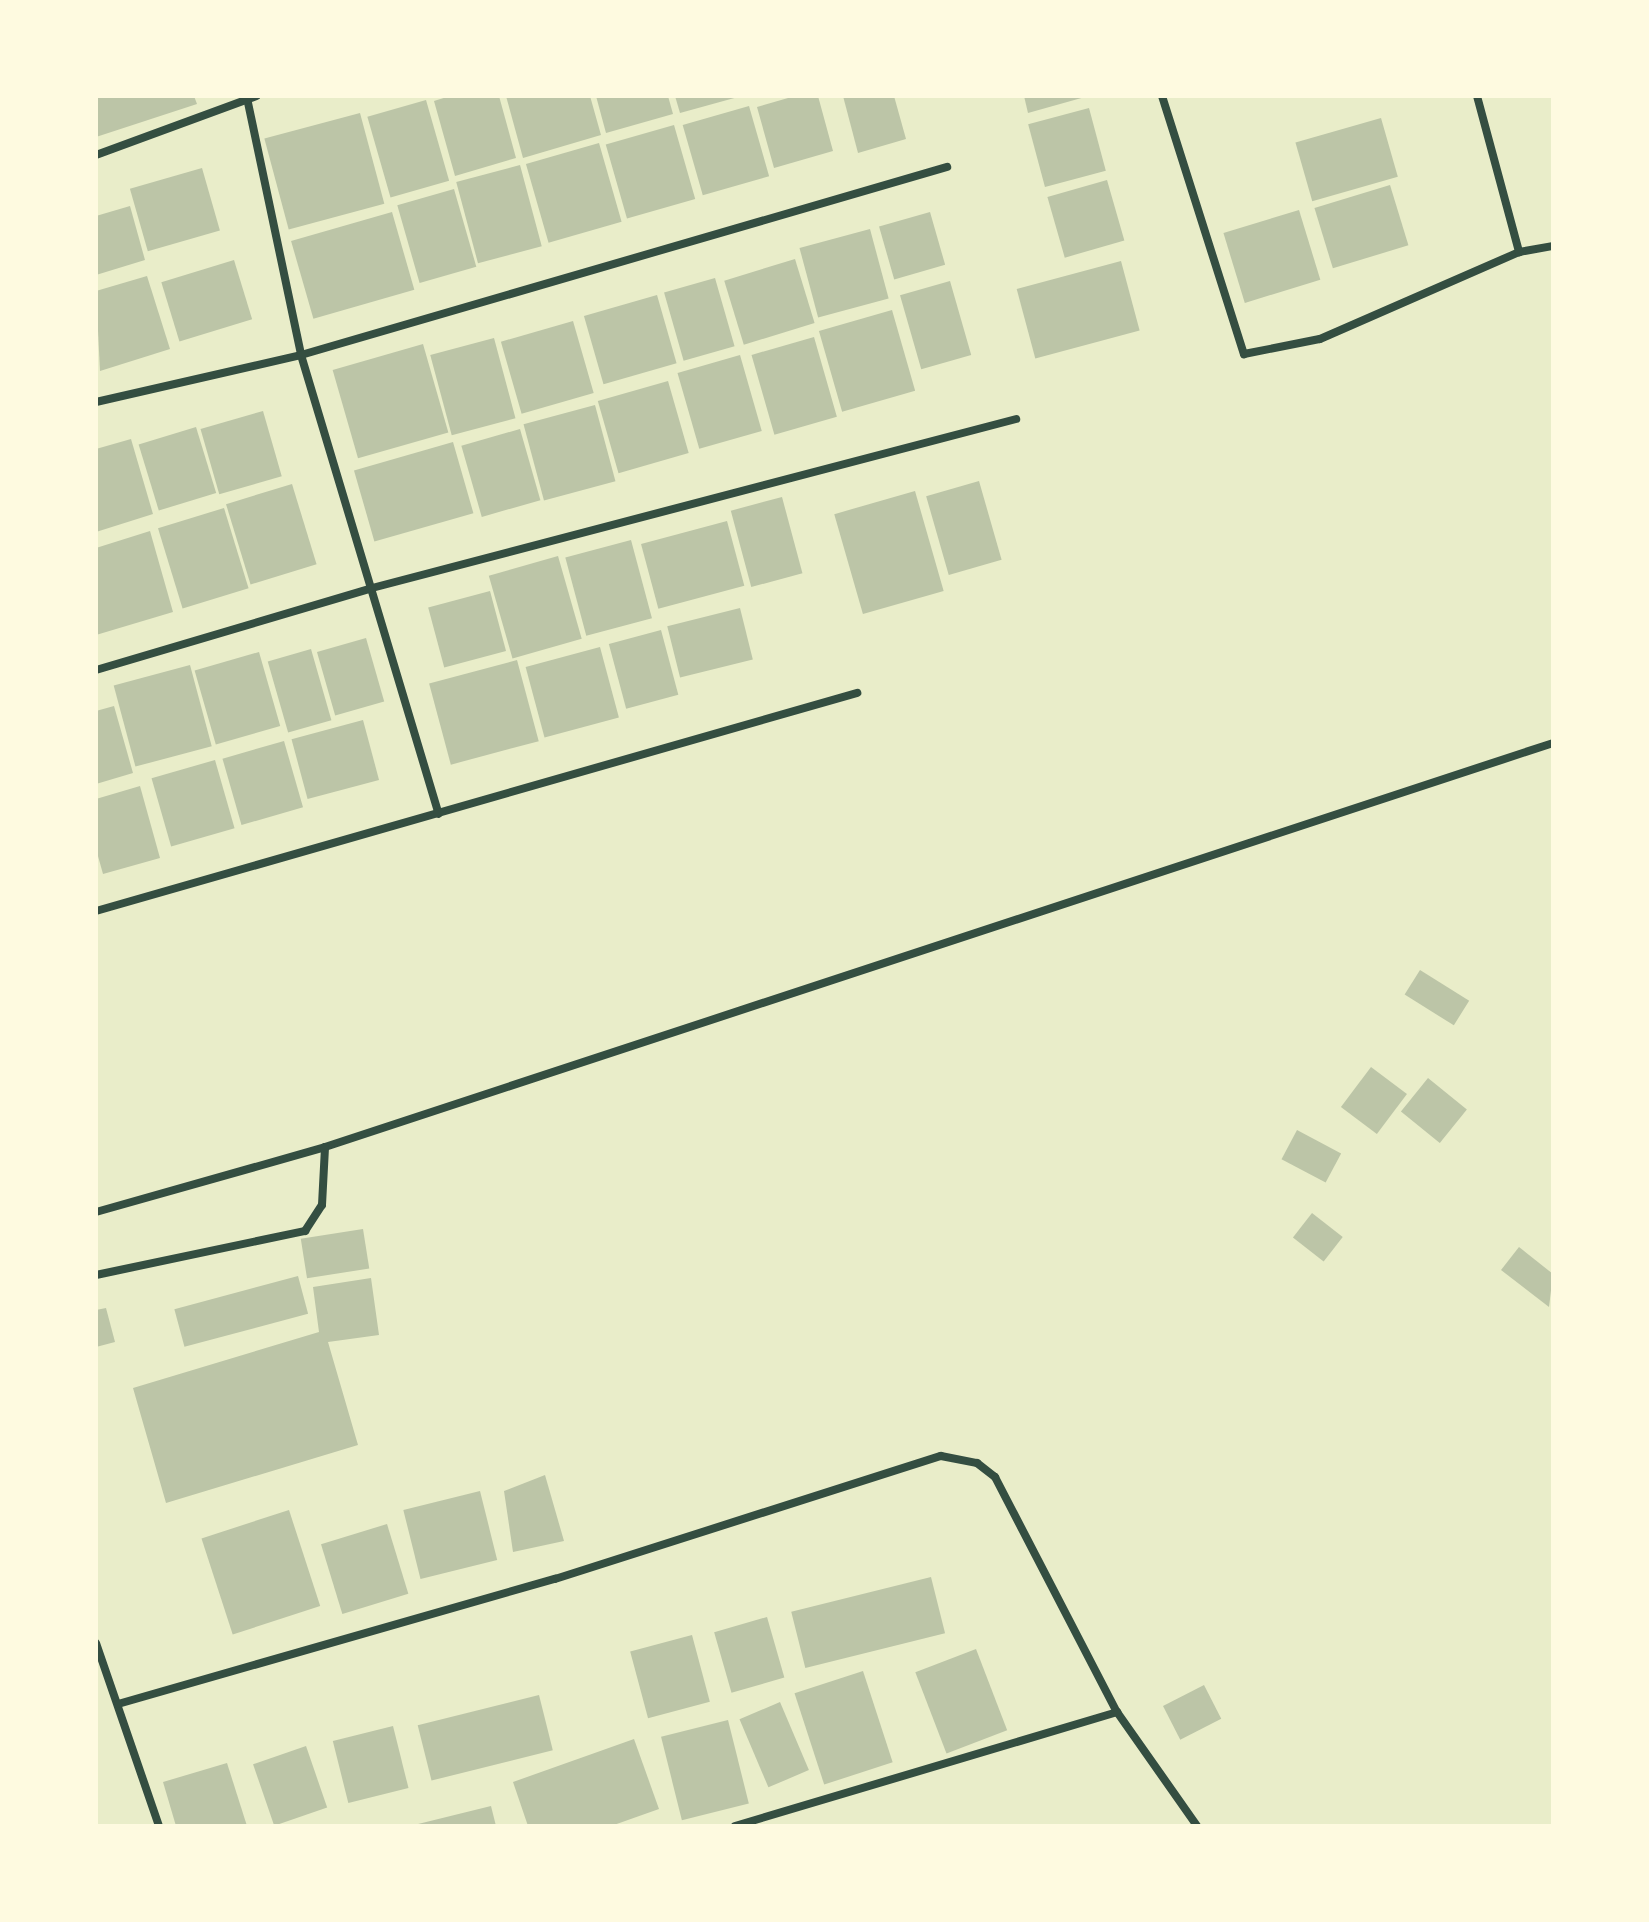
<!DOCTYPE html>
<html>
<head>
<meta charset="utf-8">
<style>
	body { margin:0 }
	#map { position:relative; width:1649px; height:1922px; overflow:hidden; background:#e9edc9; font-family:Literata,serif }
	div>[style] { position:absolute }
	[style*='--x'] { left:calc(var(--x)*1px); top:calc(var(--y)*1px); width:calc(var(--w)*1px); rotate:calc(var(--a)*1deg) }
	.building>* { inset:0; background:#bcc5a7; transform-origin:0 0 }
	.minor>* { height:8px; margin:-4px; padding:0 4px; transform-origin:4px; border-radius:4px; background:#344e41 }
	span { translate:-50% -50%; white-space:nowrap; text-align:center; line-height:1.15; -webkit-text-stroke:6px #fefae0; paint-order:stroke }
	.frame { position:absolute; inset:0; border:98px solid #fefae0; pointer-events:none }
</style>
</head>
<body>
<div id="map">
	<div class="building">
		<i style="clip-path:polygon(96px 96px,194px 96px,197px 104px,96px 137px)"></i>
		<i style="clip-path:polygon(450px 96px,499px 96px,516px 158px,455px 176px,434px 101px)"></i>
		<i style="clip-path:polygon(506px 96px,590px 96px,601px 135px,523px 158px)"></i>
		<i style="clip-path:polygon(596px 96px,668px 96px,673px 114px,606px 133px)"></i>
		<i style="clip-path:polygon(675px 96px,737px 96px,738px 97px,680px 113px)"></i>
		<i style="clip-path:polygon(795px 96px,818px 96px,833px 151px,774px 168px,757px 107px)"></i>
		<i style="clip-path:polygon(843px 96px,894px 96px,906px 139px,858px 153px)"></i>
		<i style="clip-path:polygon(1024px 96px,1085px 96px,1085px 97px,1028px 113px)"></i>
		<i style="left:426px;top:100px;width:84px;height:61px;rotate:74deg"></i>
		<i style="left:749px;top:106px;width:73px;height:69px;rotate:74deg"></i>
		<i style="left:1089px;top:108px;width:65px;height:63px;rotate:75deg"></i>
		<i style="left:360px;top:113px;width:94px;height:99px;rotate:75deg"></i>
		<i style="left:1381px;top:118px;width:61px;height:89px;rotate:74deg"></i>
		<i style="left:674px;top:125px;width:77px;height:71px;rotate:74deg"></i>
		<i style="left:599px;top:143px;width:82px;height:76px;rotate:74deg"></i>
		<i style="left:520px;top:165px;width:84px;height:66px;rotate:75deg"></i>
		<i style="left:202px;top:168px;width:65px;height:75px;rotate:74deg"></i>
		<i style="left:1107px;top:180px;width:63px;height:62px;rotate:74deg"></i>
		<i style="left:1390px;top:185px;width:63px;height:79px;rotate:73deg"></i>
		<i style="left:454px;top:189px;width:81px;height:59px;rotate:74deg"></i>
		<i style="clip-path:polygon(130px 206px,145px 260px,96px 275px,96px 216px)"></i>
		<i style="left:1299px;top:210px;width:73px;height:79px;rotate:73deg"></i>
		<i style="left:392px;top:212px;width:81px;height:105px;rotate:74deg"></i>
		<i style="left:930px;top:212px;width:55px;height:53px;rotate:74deg"></i>
		<i style="left:870px;top:229px;width:72px;height:73px;rotate:75deg"></i>
		<i style="left:795px;top:259px;width:67px;height:74px;rotate:73deg"></i>
		<i style="left:234px;top:260px;width:62px;height:76px;rotate:73deg"></i>
		<i style="left:1121px;top:261px;width:72px;height:108px;rotate:75deg"></i>
		<i style="clip-path:polygon(147px 276px,170px 349px,100px 371px,96px 291px)"></i>
		<i style="left:715px;top:278px;width:71px;height:53px;rotate:74deg"></i>
		<i style="left:950px;top:281px;width:77px;height:52px;rotate:74deg"></i>
		<i style="left:657px;top:295px;width:71px;height:76px;rotate:74deg"></i>
		<i style="left:892px;top:310px;width:84px;height:76px;rotate:74deg"></i>
		<i style="left:573px;top:321px;width:75px;height:75px;rotate:74deg"></i>
		<i style="left:814px;top:337px;width:83px;height:65px;rotate:74deg"></i>
		<i style="left:494px;top:338px;width:83px;height:66px;rotate:75deg"></i>
		<i style="left:423px;top:344px;width:92px;height:94px;rotate:74deg"></i>
		<i style="left:740px;top:355px;width:79px;height:65px;rotate:74deg"></i>
		<i style="left:668px;top:381px;width:75px;height:73px;rotate:74deg"></i>
		<i style="left:595px;top:405px;width:79px;height:74px;rotate:75deg"></i>
		<i style="left:263px;top:411px;width:68px;height:65px;rotate:74deg"></i>
		<i style="left:196px;top:427px;width:69px;height:60px;rotate:73deg"></i>
		<i style="left:520px;top:429px;width:74px;height:61px;rotate:74deg"></i>
		<i style="clip-path:polygon(131px 439px,153px 514px,96px 532px,96px 449px)"></i>
		<i style="left:453px;top:442px;width:74px;height:103px;rotate:74deg"></i>
		<i style="left:979px;top:481px;width:82px;height:55px;rotate:74deg"></i>
		<i style="left:292px;top:484px;width:84px;height:69px;rotate:73deg"></i>
		<i style="left:915px;top:491px;width:104px;height:84px;rotate:74deg"></i>
		<i style="left:782px;top:497px;width:79px;height:53px;rotate:75deg"></i>
		<i style="left:224px;top:508px;width:84px;height:69px;rotate:73deg"></i>
		<i style="left:727px;top:521px;width:67px;height:89px;rotate:75deg"></i>
		<i style="clip-path:polygon(150px 531px,173px 612px,96px 635px,96px 548px)"></i>
		<i style="left:631px;top:540px;width:81px;height:68px;rotate:75deg"></i>
		<i style="left:558px;top:556px;width:86px;height:72px;rotate:74deg"></i>
		<i style="left:490px;top:591px;width:62px;height:64px;rotate:75deg"></i>
		<i style="left:740px;top:608px;width:53px;height:75px;rotate:76deg"></i>
		<i style="left:661px;top:630px;width:67px;height:54px;rotate:75deg"></i>
		<i style="left:366px;top:638px;width:66px;height:51px;rotate:74deg"></i>
		<i style="left:600px;top:647px;width:73px;height:77px;rotate:75deg"></i>
		<i style="left:311px;top:649px;width:74px;height:45px;rotate:74deg"></i>
		<i style="left:259px;top:652px;width:77px;height:67px;rotate:74deg"></i>
		<i style="left:517px;top:660px;width:84px;height:91px;rotate:75deg"></i>
		<i style="left:190px;top:665px;width:84px;height:79px;rotate:75deg"></i>
		<i style="clip-path:polygon(114px 706px,133px 773px,96px 784px,96px 711px)"></i>
		<i style="left:363px;top:720px;width:62px;height:74px;rotate:75deg"></i>
		<i style="left:284px;top:741px;width:69px;height:64px;rotate:74deg"></i>
		<i style="left:215px;top:760px;width:71px;height:66px;rotate:74deg"></i>
		<i style="clip-path:polygon(140px 786px,160px 858px,103px 874px,96px 849px,96px 799px)"></i>
		<i style="left:1420px;top:970px;width:58px;height:29px;rotate:32deg"></i>
		<i style="left:1371px;top:1067px;width:45px;height:50px;rotate:37deg"></i>
		<i style="left:1428px;top:1078px;width:50px;height:43px;rotate:39deg"></i>
		<i style="left:1297px;top:1130px;width:50px;height:33px;rotate:28deg"></i>
		<i style="left:1312px;top:1213px;width:39px;height:31px;rotate:38deg"></i>
		<i style="left:363px;top:1229px;width:40px;height:63px;rotate:81deg"></i>
		<i style="clip-path:polygon(1519px 1247px,1553px 1274px,1549px 1307px,1501px 1270px)"></i>
		<i style="left:298px;top:1276px;width:39px;height:128px;rotate:75deg"></i>
		<i style="clip-path:polygon(371px 1278px,379px 1335px,328px 1342px,358px 1445px,166px 1503px,133px 1388px,319px 1332px,313px 1287px)"></i>
		<i style="clip-path:polygon(106px 1308px,115px 1342px,96px 1347px,96px 1310px)"></i>
		<i style="clip-path:polygon(545px 1475px,564px 1541px,513px 1552px,504px 1491px)"></i>
		<i style="left:480px;top:1491px;width:71px;height:79px;rotate:76deg"></i>
		<i style="left:289px;top:1510px;width:101px;height:92px;rotate:72deg"></i>
		<i style="left:387px;top:1524px;width:73px;height:69px;rotate:73deg"></i>
		<i style="left:931px;top:1577px;width:58px;height:144px;rotate:76deg"></i>
		<i style="left:767px;top:1617px;width:63px;height:55px;rotate:74deg"></i>
		<i style="left:692px;top:1635px;width:69px;height:64px;rotate:75deg"></i>
		<i style="left:976px;top:1649px;width:87px;height:65px;rotate:69deg"></i>
		<i style="left:863px;top:1671px;width:96px;height:72px;rotate:72deg"></i>
		<i style="left:1204px;top:1685px;width:38px;height:46px;rotate:63deg"></i>
		<i style="left:539px;top:1695px;width:57px;height:125px;rotate:76deg"></i>
		<i style="left:780px;top:1702px;width:74px;height:44px;rotate:67deg"></i>
		<i style="left:728px;top:1720px;width:86px;height:69px;rotate:76deg"></i>
		<i style="left:393px;top:1726px;width:64px;height:62px;rotate:76deg"></i>
		<i style="clip-path:polygon(634px 1739px,659px 1809px,611px 1826px,528px 1826px,513px 1782px)"></i>
		<i style="left:306px;top:1746px;width:65px;height:56px;rotate:71deg"></i>
		<i style="clip-path:polygon(227px 1763px,247px 1826px,176px 1826px,163px 1782px)"></i>
		<i style="clip-path:polygon(491px 1806px,496px 1826px,414px 1826px,414px 1825px)"></i>
	</div>
	<div class="minor">
		<i style="--x:1162;--y:96;--w:271;--a:72.4"></i>
		<i style="--x:1244;--y:354;--w:77;--a:-11.2"></i>
		<i style="--x:1320;--y:339;--w:217;--a:-23.6"></i>
		<i style="--x:1519;--y:252;--w:35;--a:-10"></i>
		<i style="--x:1477;--y:96;--w:162;--a:74.9"></i>
		<i style="--x:247;--y:98;--w:263;--a:78.1"></i>
		<i style="--x:301;--y:355;--w:479;--a:73.3"></i>
		<i style="--x:96;--y:155;--w:171;--a:-20.2"></i>
		<i style="--x:96;--y:402;--w:210;--a:-12.9"></i>
		<i style="--x:301;--y:355;--w:673;--a:-16.23"></i>
		<i style="--x:96;--y:670;--w:288;--a:-16.5"></i>
		<i style="--x:372;--y:588;--w:666;--a:-14.7"></i>
		<i style="--x:96;--y:911;--w:792;--a:-15.99"></i>
		<i style="--x:96;--y:1212;--w:238;--a:-15.8"></i>
		<i style="--x:325;--y:1147;--w:1293;--a:-18.21"></i>
		<i style="--x:96;--y:1275;--w:214;--a:-11.9"></i>
		<i style="--x:305;--y:1231;--w:31;--a:-57"></i>
		<i style="--x:322;--y:1205;--w:58;--a:-87"></i>
		<i style="--x:96;--y:1643;--w:194;--a:71"></i>
		<i style="--x:118;--y:1704;--w:455;--a:-16"></i>
		<i style="--x:555;--y:1579;--w:405;--a:-17.7"></i>
		<i style="--x:941;--y:1456;--w:37;--a:11"></i>
		<i style="--x:977;--y:1463;--w:23;--a:38"></i>
		<i style="--x:995;--y:1477;--w:265;--a:62.6"></i>
		<i style="--x:1117;--y:1712;--w:139;--a:54.9"></i>
		<i style="--x:735;--y:1826;--w:399;--a:-16.6"></i>
	</div>
	<div class="frame"></div>
</div>
</body>
</html>
